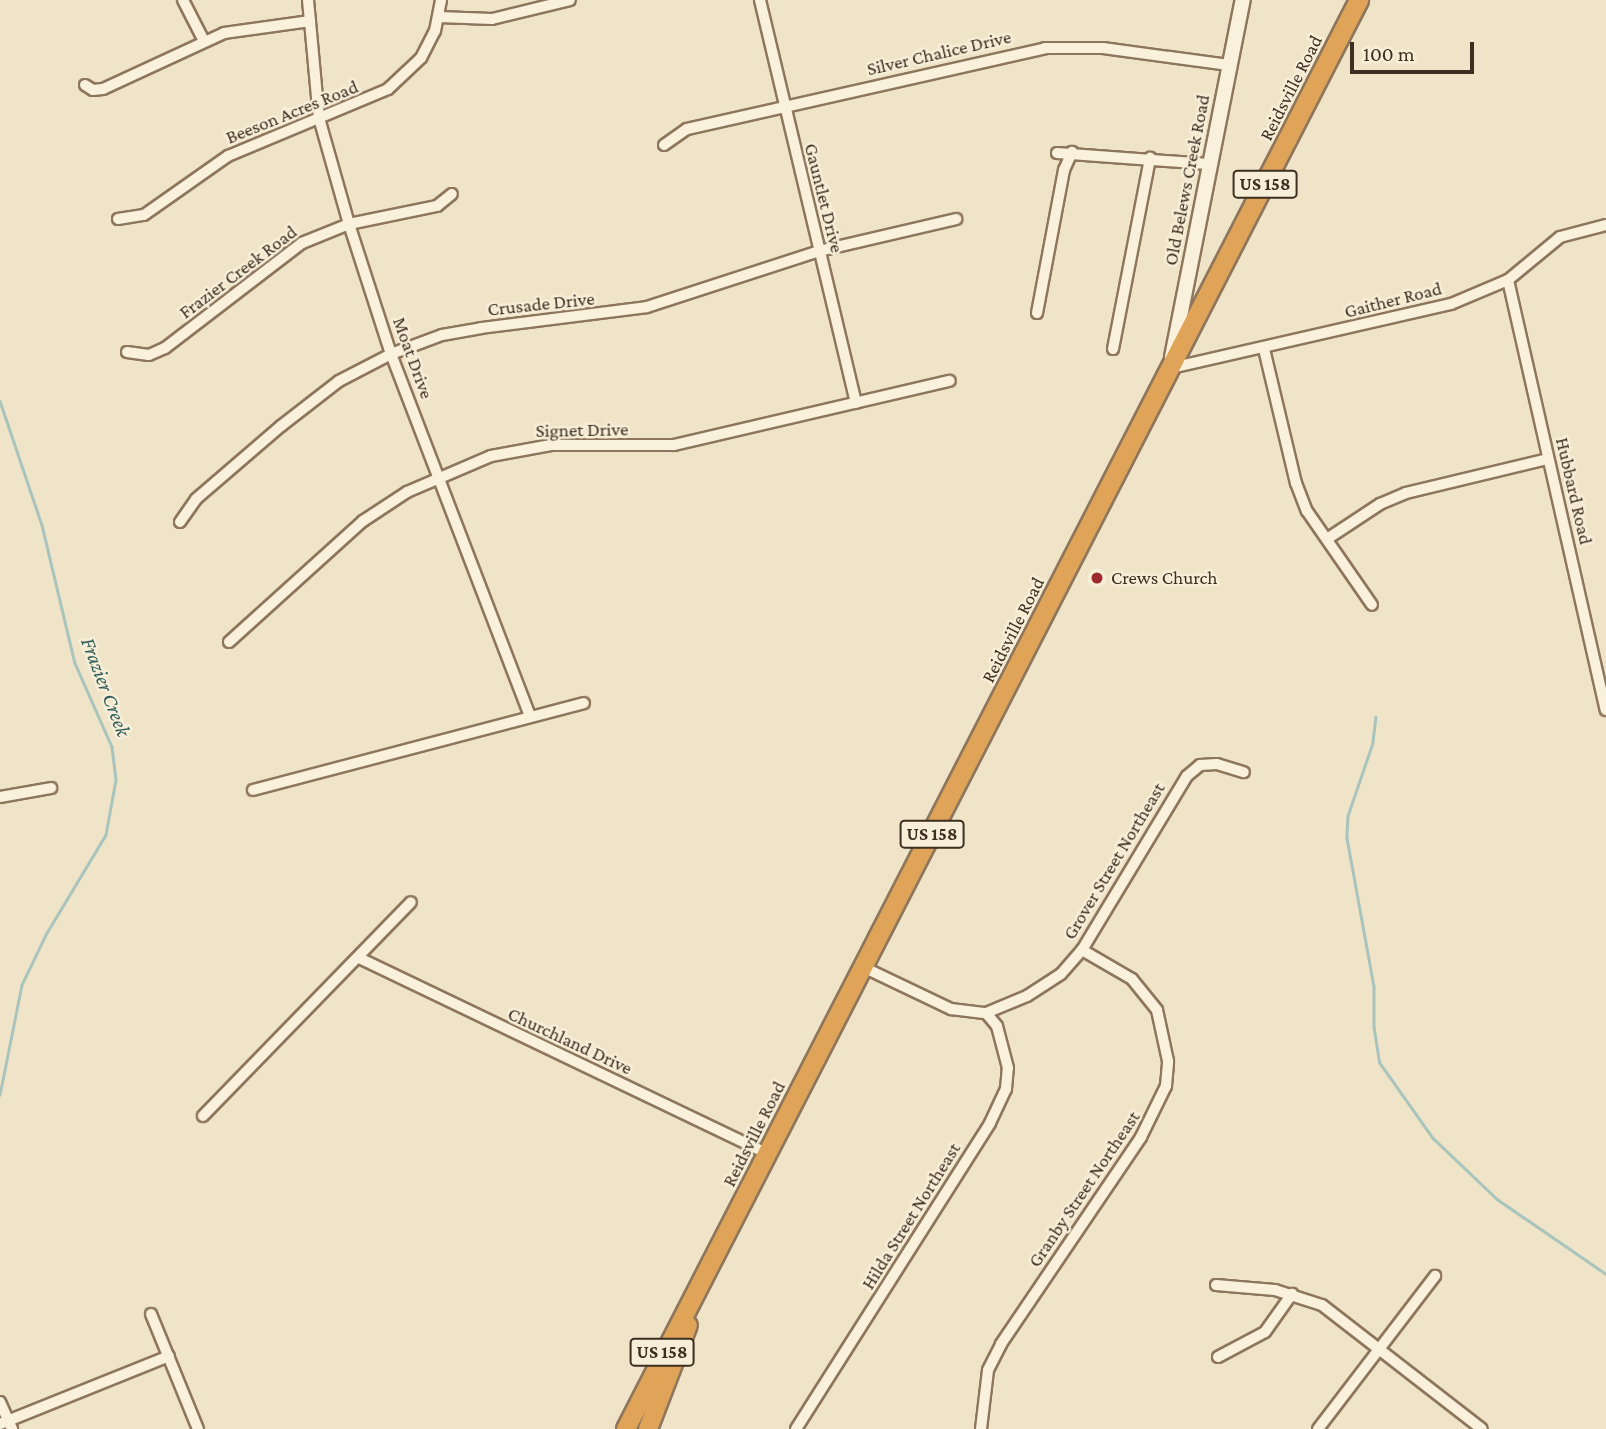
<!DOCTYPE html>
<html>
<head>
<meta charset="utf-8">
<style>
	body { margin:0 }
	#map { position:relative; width:1606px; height:1429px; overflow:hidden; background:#f0e4c8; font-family:"Crimson Pro",serif }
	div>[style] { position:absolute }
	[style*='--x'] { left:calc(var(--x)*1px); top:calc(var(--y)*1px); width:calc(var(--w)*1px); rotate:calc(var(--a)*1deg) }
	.stream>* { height:2.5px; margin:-1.25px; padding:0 1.25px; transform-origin:1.25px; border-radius:1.25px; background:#a9c4bc }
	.roads { filter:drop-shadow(2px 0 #8d765c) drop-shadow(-2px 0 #8d765c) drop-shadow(0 2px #8d765c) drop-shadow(0 -2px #8d765c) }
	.street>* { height:10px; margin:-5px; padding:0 5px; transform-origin:5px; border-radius:5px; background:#faf1dc }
	.secondary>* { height:14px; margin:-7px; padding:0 7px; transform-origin:7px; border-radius:7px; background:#faf1dc }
	.highway>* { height:18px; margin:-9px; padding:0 9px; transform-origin:9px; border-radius:9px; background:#e0a458 }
	.dots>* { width:19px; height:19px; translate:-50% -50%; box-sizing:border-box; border:4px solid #f7eed8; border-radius:50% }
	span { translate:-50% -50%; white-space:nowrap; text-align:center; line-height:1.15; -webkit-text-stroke:5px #f7eed8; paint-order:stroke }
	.shield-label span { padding:2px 5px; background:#f7eed8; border:2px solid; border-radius:5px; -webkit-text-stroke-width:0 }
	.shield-label { font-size:18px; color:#3d2e20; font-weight:700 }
	.street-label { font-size:19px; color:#3d2e20 }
	.poi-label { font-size:19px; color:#3d2e20 }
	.left { translate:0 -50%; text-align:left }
	.water-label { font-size:21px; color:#2f5d5a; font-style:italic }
	.scale { position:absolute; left:1350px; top:42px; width:124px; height:32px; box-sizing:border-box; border:4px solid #3d2e20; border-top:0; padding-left:9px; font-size:21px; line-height:24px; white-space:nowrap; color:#3d2e20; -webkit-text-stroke:5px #f7eed8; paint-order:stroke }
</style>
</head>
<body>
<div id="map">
	<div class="stream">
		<i style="--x:0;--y:401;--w:131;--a:71.3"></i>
		<i style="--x:42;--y:525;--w:142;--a:76.6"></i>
		<i style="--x:75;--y:663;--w:92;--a:66.2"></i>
		<i style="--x:112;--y:747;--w:33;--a:83"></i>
		<i style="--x:116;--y:780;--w:56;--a:100.3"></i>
		<i style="--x:106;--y:835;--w:114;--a:121"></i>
		<i style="--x:47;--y:933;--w:58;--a:115.7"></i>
		<i style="--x:22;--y:985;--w:112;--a:101.3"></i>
		<i style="--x:1376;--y:717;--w:26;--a:97"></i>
		<i style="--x:1373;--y:743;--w:77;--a:108.9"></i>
		<i style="--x:1348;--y:816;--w:22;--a:93"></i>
		<i style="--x:1347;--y:838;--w:151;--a:79.7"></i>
		<i style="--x:1374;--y:987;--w:40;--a:90"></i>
		<i style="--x:1374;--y:1027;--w:36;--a:81"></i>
		<i style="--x:1380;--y:1063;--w:92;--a:54.8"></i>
		<i style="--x:1433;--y:1138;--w:88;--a:43.6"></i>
		<i style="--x:1497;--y:1199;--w:132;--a:34.5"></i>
	</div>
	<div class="roads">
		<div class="street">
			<i style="--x:183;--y:0;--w:44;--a:62.9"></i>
			<i style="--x:308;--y:0;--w:119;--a:84.7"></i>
			<i style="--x:319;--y:118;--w:110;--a:74.2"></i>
			<i style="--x:349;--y:224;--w:137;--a:72.1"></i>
			<i style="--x:391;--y:354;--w:388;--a:69"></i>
			<i style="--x:760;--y:0;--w:414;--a:76.6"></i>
			<i style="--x:439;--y:17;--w:53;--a:2.2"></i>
			<i style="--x:492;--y:19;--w:80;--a:-13.7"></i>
			<i style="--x:85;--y:85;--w:9;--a:32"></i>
			<i style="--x:93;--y:90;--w:10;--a:-6"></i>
			<i style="--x:103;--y:89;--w:133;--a:-24.8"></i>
			<i style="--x:224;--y:33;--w:87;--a:-7.9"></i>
			<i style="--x:664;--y:145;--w:28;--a:-35"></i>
			<i style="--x:687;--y:129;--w:367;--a:-12.7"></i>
			<i style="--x:1045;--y:48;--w:58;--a:0"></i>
			<i style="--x:1103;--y:48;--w:127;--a:7.7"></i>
			<i style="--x:1057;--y:153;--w:151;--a:4.2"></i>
			<i style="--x:118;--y:219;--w:26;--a:-9"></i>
			<i style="--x:144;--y:215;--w:103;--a:-35.1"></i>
			<i style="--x:228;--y:156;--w:173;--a:-22.7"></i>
			<i style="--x:388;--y:89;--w:45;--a:-43.2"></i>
			<i style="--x:421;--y:58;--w:30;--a:-63"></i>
			<i style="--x:435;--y:31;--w:32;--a:-79"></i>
			<i style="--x:1508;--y:280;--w:441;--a:77.2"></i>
			<i style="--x:1037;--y:313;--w:146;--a:-79.3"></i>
			<i style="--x:1064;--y:170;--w:20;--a:-66"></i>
			<i style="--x:1113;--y:349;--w:195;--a:-79"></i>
			<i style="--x:1264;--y:349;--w:138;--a:76.6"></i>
			<i style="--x:1296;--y:483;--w:30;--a:69"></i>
			<i style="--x:1307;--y:511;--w:114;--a:55.3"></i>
			<i style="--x:127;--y:352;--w:22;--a:8"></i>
			<i style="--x:149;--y:355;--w:17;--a:-24"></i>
			<i style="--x:165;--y:348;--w:173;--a:-37.5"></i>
			<i style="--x:302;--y:243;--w:51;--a:-22"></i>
			<i style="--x:349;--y:224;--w:90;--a:-11.6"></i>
			<i style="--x:437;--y:206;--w:19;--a:-39"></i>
			<i style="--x:1171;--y:368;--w:287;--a:-12.9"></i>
			<i style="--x:1451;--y:304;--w:62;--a:-22.8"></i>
			<i style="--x:1508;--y:280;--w:67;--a:-39.6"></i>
			<i style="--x:1560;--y:237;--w:48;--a:-14.6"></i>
			<i style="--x:180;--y:522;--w:28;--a:-55"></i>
			<i style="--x:196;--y:499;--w:112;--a:-40.7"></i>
			<i style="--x:281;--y:426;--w:73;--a:-37.8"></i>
			<i style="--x:339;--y:381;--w:59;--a:-27.4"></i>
			<i style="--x:391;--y:354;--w:54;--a:-20.4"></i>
			<i style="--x:442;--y:335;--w:40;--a:-10"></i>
			<i style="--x:481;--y:328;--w:167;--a:-7.2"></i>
			<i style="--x:647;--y:307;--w:181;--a:-18"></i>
			<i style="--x:819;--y:251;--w:141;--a:-13.1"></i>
			<i style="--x:1327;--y:539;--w:64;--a:-33.4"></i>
			<i style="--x:1380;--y:504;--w:28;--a:-23"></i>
			<i style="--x:1406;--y:493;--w:146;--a:-13.5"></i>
			<i style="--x:229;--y:642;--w:181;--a:-42.1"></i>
			<i style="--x:363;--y:521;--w:53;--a:-33.4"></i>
			<i style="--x:407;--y:492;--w:91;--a:-23.2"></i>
			<i style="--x:491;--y:456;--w:61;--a:-10.4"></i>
			<i style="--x:551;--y:445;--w:123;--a:0"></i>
			<i style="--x:674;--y:445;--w:283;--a:-13.1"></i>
			<i style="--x:253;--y:790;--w:342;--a:-14.7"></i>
			<i style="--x:0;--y:797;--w:52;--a:-10"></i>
			<i style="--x:359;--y:958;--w:454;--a:25.6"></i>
			<i style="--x:863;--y:967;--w:98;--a:25.5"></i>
			<i style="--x:951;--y:1009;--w:35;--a:7"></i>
			<i style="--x:986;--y:1013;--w:44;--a:-22.5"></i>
			<i style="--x:1027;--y:996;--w:40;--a:-32.9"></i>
			<i style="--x:1061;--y:974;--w:32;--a:-49"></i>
			<i style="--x:1082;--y:950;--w:203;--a:-58.9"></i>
			<i style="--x:1187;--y:776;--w:17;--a:-40"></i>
			<i style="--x:1200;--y:765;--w:17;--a:-3"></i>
			<i style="--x:1217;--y:764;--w:28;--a:17"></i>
			<i style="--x:203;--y:1116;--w:298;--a:-45.8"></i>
			<i style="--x:1216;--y:1285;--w:59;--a:4.8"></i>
			<i style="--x:1275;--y:1290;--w:49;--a:17.7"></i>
			<i style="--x:1322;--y:1305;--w:202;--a:37.8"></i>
			<i style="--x:151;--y:1314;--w:124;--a:67.8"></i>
			<i style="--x:1218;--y:1357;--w:53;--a:-28"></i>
			<i style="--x:1265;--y:1332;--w:47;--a:-54.6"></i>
			<i style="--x:0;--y:1402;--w:30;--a:66"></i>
			<i style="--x:0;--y:1424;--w:182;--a:-21.9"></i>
			<i style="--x:796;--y:1429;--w:362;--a:-57.6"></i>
			<i style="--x:990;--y:1123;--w:38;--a:-65"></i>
			<i style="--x:1006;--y:1089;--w:21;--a:-85"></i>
			<i style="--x:1008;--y:1068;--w:43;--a:-104.7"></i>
			<i style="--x:997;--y:1026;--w:17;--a:-130"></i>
			<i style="--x:981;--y:1429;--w:59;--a:-83.2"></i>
			<i style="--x:988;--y:1370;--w:29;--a:-63"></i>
			<i style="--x:1001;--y:1344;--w:250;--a:-55.9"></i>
			<i style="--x:1141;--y:1137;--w:57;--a:-63.9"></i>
			<i style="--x:1166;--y:1086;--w:25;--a:-85"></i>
			<i style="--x:1168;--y:1061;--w:52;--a:-102.2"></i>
			<i style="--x:1157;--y:1010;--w:40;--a:-129"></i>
			<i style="--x:1132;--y:979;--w:58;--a:-149.9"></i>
			<i style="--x:1318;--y:1429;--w:193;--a:-52.6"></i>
		</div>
		<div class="secondary">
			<i style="--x:1172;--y:357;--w:364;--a:-78.8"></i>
		</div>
		<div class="highway">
			<i style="--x:626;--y:1429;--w:1606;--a:-62.84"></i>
			<i style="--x:648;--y:1429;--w:111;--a:-69"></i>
		</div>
	</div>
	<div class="dots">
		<i style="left:1097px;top:578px;background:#9e2a2b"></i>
	</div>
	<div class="shield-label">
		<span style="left:1265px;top:184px">US 158</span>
		<span style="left:932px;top:834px">US 158</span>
		<span style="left:662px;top:1352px">US 158</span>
	</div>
	<div class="street-label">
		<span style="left:939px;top:53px;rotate:-13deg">Silver Chalice Drive</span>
		<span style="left:1291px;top:88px;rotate:-63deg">Reidsville Road</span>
		<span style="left:292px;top:112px;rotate:-22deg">Beeson Acres Road</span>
		<span style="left:1187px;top:180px;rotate:-79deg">Old Belews Creek Road</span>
		<span style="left:824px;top:198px;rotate:76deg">Gauntlet Drive</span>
		<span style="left:238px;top:272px;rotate:-37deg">Frazier Creek Road</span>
		<span style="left:1393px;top:300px;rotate:-14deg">Gaither Road</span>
		<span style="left:541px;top:304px;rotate:-6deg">Crusade Drive</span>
		<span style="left:413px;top:358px;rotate:70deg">Moat Drive</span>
		<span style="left:582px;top:430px;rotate:-1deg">Signet Drive</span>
		<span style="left:1574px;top:491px;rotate:77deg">Hubbard Road</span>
		<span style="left:1013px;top:630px;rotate:-63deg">Reidsville Road</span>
		<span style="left:1114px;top:861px;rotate:-59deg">Grover Street Northeast</span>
		<span style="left:570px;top:1041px;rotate:25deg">Churchland Drive</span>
		<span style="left:754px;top:1134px;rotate:-63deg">Reidsville Road</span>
		<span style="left:1084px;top:1189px;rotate:-56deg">Granby Street Northeast</span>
		<span style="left:911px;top:1216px;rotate:-58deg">Hilda Street Northeast</span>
	</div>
	<div class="poi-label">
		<span class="left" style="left:1111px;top:578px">Crews Church</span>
	</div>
	<div class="water-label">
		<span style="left:106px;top:687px;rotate:69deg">Frazier Creek</span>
	</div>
	<div class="scale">100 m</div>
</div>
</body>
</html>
